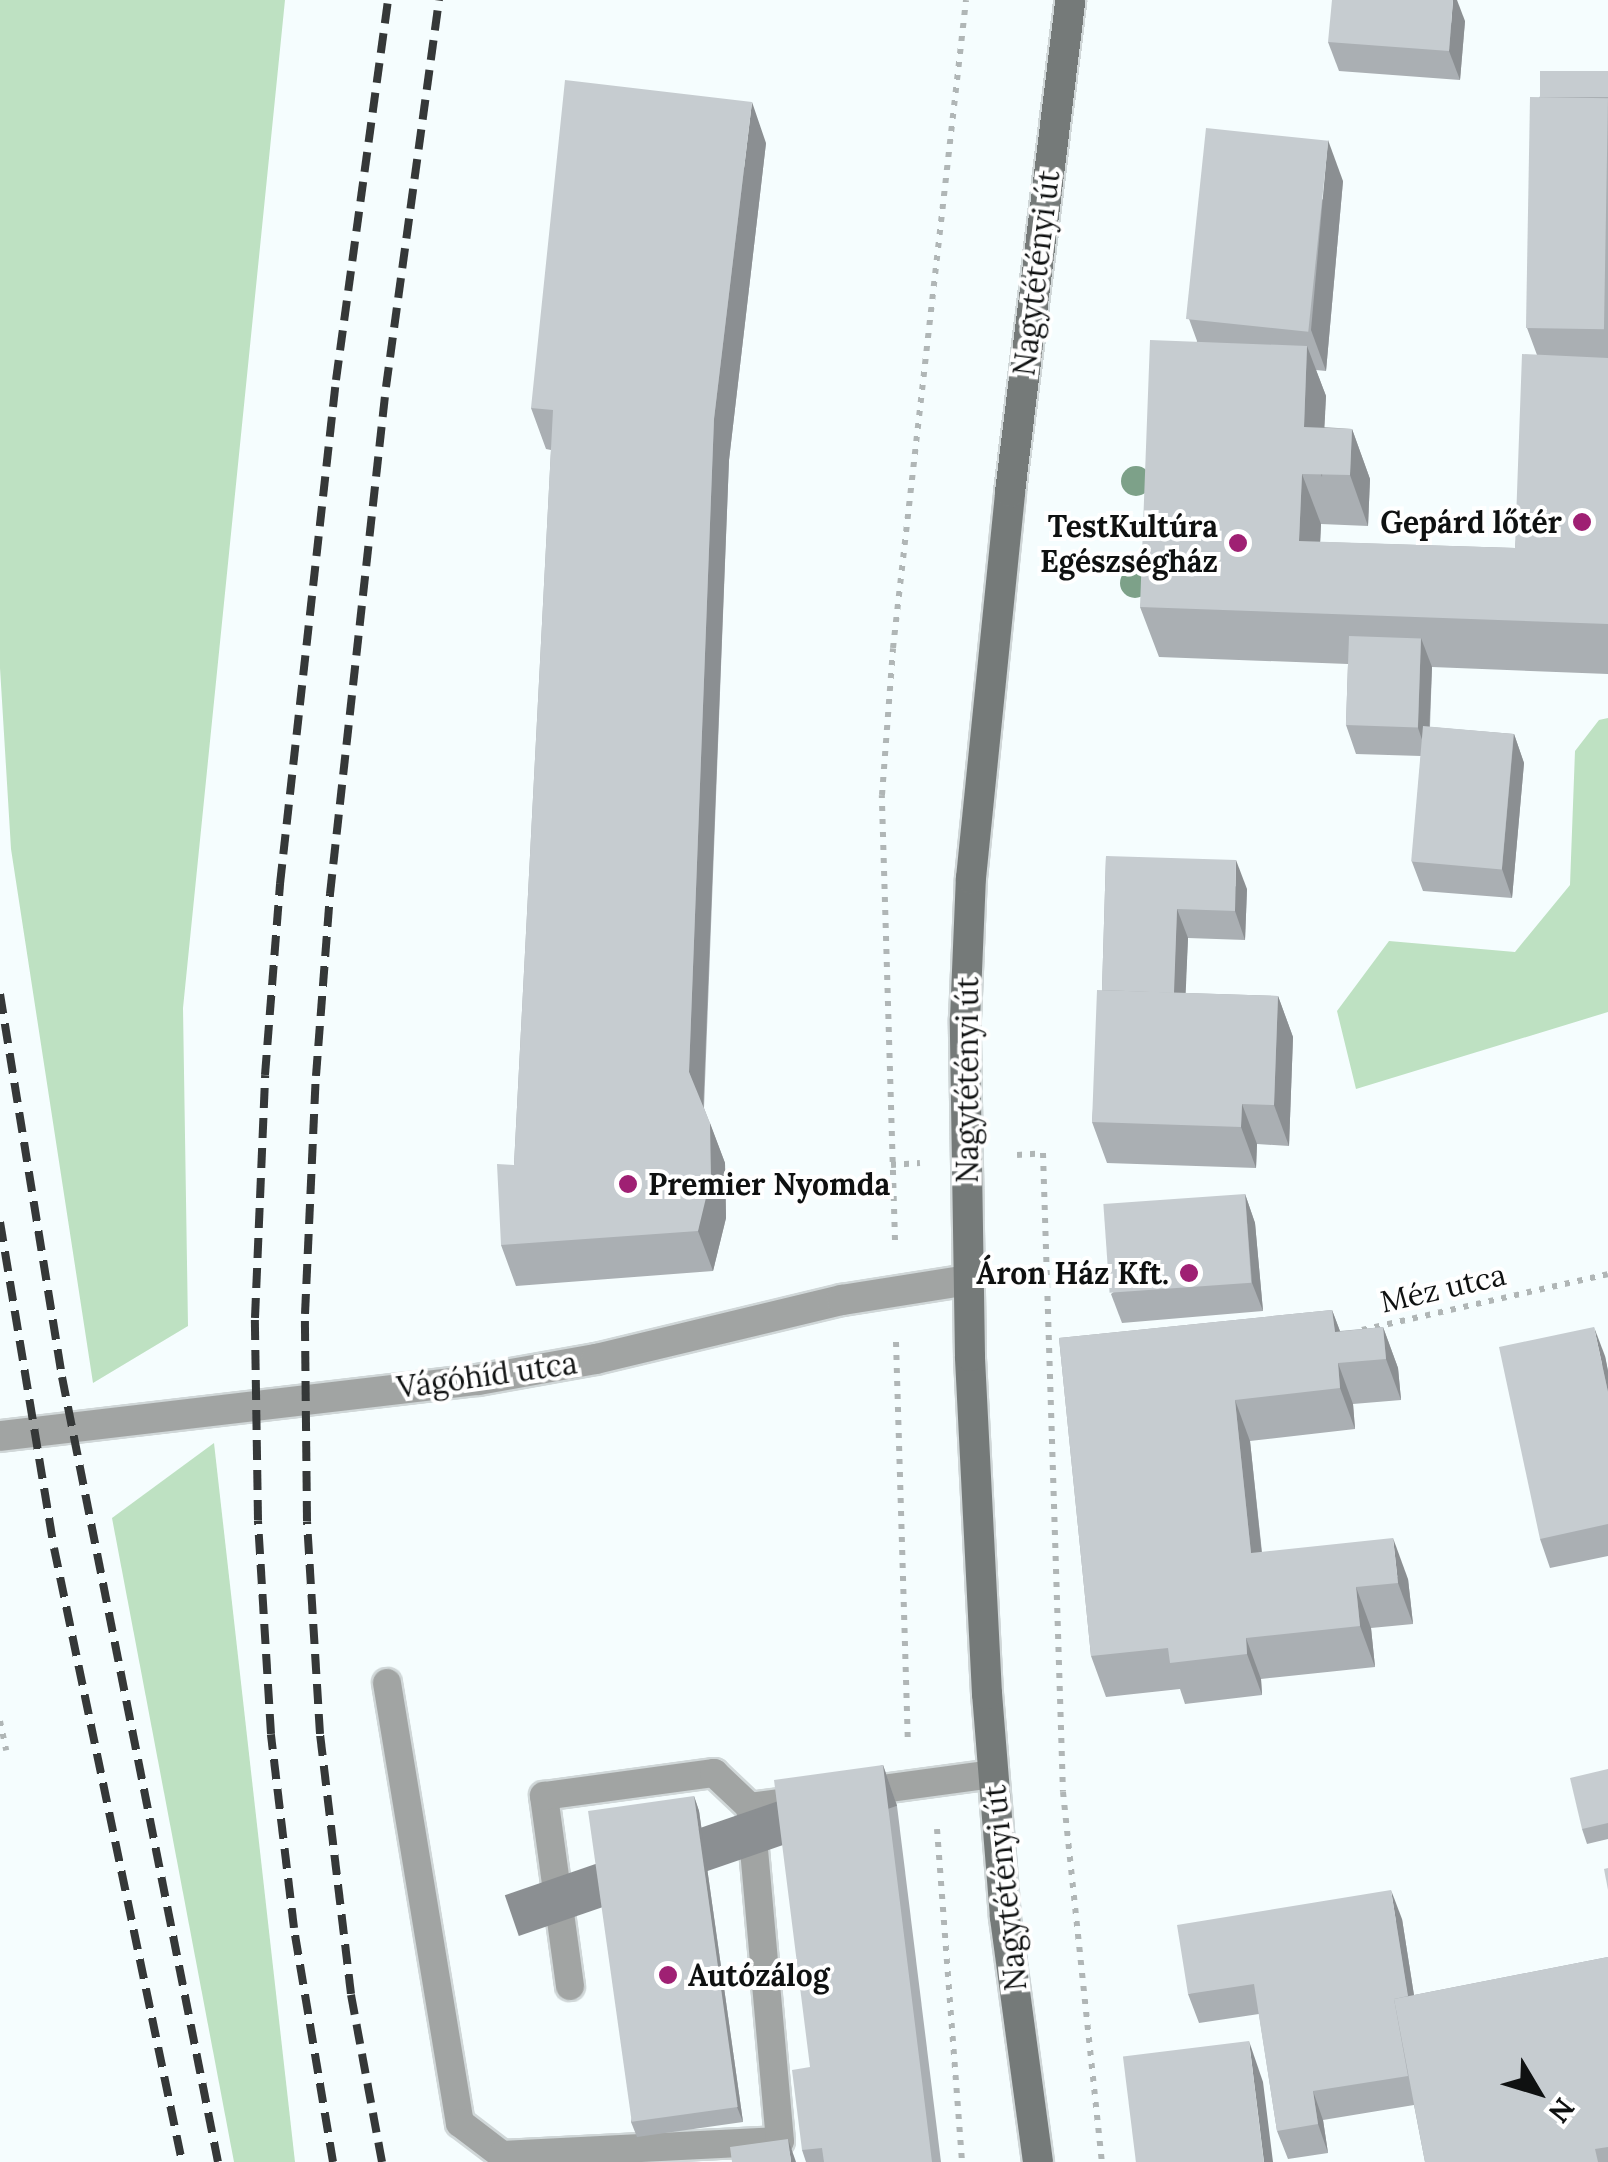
<!DOCTYPE html>
<html>
<head>
<meta charset="utf-8">
<style>
	body { margin:0 }
	#map { position:relative; width:1608px; height:2162px; overflow:hidden; background:#f5fdfe; font-family:Lora,serif }
	div>[style] { position:absolute }
	[style*='--x'] { left:calc(var(--x)*1px); top:calc(var(--y)*1px); width:calc(var(--w)*1px); rotate:calc(var(--a)*1deg) }
	.green>* { inset:0; background:#bee1c2 }
	.path>* { height:6px; margin-top:-3px; transform-origin:0; background:repeating-linear-gradient(90deg,#b0b6b6 0 5px,transparent 0 13px) }
	.roads { filter:drop-shadow(2px 0 #d0d7d8) drop-shadow(-2px 0 #d0d7d8) drop-shadow(0 2px #d0d7d8) drop-shadow(0 -2px #d0d7d8) }
	.lane>* { height:28px; margin:-14px; padding:0 14px; transform-origin:14px; border-radius:14px; background:#a1a4a3 }
	.street>* { height:30px; margin:-15px; padding:0 15px; transform-origin:15px; border-radius:15px; background:#a1a4a3 }
	.secondary>* { height:30px; margin:-15px; padding:0 15px; transform-origin:15px; border-radius:15px; background:#757a79 }
	.rail>* { height:8px; margin-top:-4px; transform-origin:0; background:repeating-linear-gradient(90deg,#353838 0 20px,transparent 0 30px) }
	.trees>* { width:30px; height:30px; margin:-15px; border-radius:50%; background:#7da189 }
	.wall>* { inset:0; background:#aaafb3 }
	.shaded-wall>* { inset:0; background:#8b8f92; transform-origin:0 0 }
	.building>* { inset:0; background:#c6ccd0; transform-origin:0 0 }
	.dots>* { width:28px; height:28px; translate:-50% -50%; box-sizing:border-box; border:5px solid #fff; border-radius:50% }
	span { translate:-50% -50%; white-space:nowrap; text-align:center; line-height:1.15; -webkit-text-stroke:8px #fff; paint-order:stroke }
	.street-label { font-size:30px; color:#0f1111 }
	.poi-label { font-size:30px; color:#0f1111; font-weight:700 }
	.right { translate:-100% -50%; text-align:right }
	.left { translate:0 -50%; text-align:left }
	.north { position:absolute; left:1488px; top:2042px; width:100px; height:100px; -webkit-text-stroke:8px #fff; paint-order:stroke; rotate:128deg; font-size:28px; font-weight:700; line-height:40px; text-align:center; color:#0f1111 }
	.north::after { content:''; display:block; margin:auto; width:35px; height:45px; background:#0f1111; clip-path:polygon(50% 0,100% 100%,50% 72%,0 100%) }
</style>
</head>
<body>
<div id="map">
	<div class="green">
		<i style="clip-path:polygon(0 0,285px 0,183px 1008px,188px 1326px,93px 1383px,11px 849px,0 668px)"></i>
		<i style="clip-path:polygon(1608px 718px,1608px 1012px,1356px 1089px,1337px 1011px,1389px 941px,1515px 952px,1570px 885px,1575px 751px,1599px 720px)"></i>
		<i style="clip-path:polygon(214px 1443px,295px 2162px,234px 2162px,112px 1518px)"></i>
	</div>
	<div class="path">
		<i style="--x:1017;--y:1155;--w:26;--a:-4"></i>
		<i style="--x:1043;--y:1153;--w:639;--a:88.21"></i>
		<i style="--x:1063;--y:1792;--w:372;--a:84"></i>
		<i style="--x:891;--y:1165;--w:29;--a:-4"></i>
		<i style="--x:895;--y:1240;--w:445;--a:-91.7"></i>
		<i style="--x:882;--y:795;--w:147;--a:-85.7"></i>
		<i style="--x:893;--y:648;--w:652;--a:-83.57"></i>
		<i style="--x:1362;--y:1330;--w:252;--a:-12.8"></i>
		<i style="--x:896;--y:1342;--w:398;--a:88.3"></i>
		<i style="--x:0;--y:1721;--w:30;--a:78"></i>
		<i style="--x:937;--y:1829;--w:334;--a:85.7"></i>
	</div>
	<div class="roads">
		<div class="lane">
			<i style="--x:387;--y:1683;--w:446;--a:80.6"></i>
			<i style="--x:460;--y:2123;--w:53;--a:37.3"></i>
			<i style="--x:502;--y:2155;--w:278;--a:-2.9"></i>
			<i style="--x:780;--y:2141;--w:335;--a:-95.1"></i>
			<i style="--x:750;--y:1807;--w:62;--a:-7.5"></i>
			<i style="--x:853;--y:1793;--w:141;--a:-7.7"></i>
			<i style="--x:570;--y:1986;--w:192;--a:-97.8"></i>
			<i style="--x:544;--y:1796;--w:172;--a:-7.7"></i>
			<i style="--x:714;--y:1773;--w:50;--a:43.4"></i>
		</div>
		<div class="street">
			<i style="--x:0;--y:1436;--w:481;--a:-6.7"></i>
			<i style="--x:478;--y:1380;--w:120;--a:-10.1"></i>
			<i style="--x:596;--y:1359;--w:253;--a:-13.5"></i>
			<i style="--x:842;--y:1300;--w:128;--a:-9"></i>
		</div>
		<div class="secondary">
			<i style="--x:1038;--y:2162;--w:247;--a:-97.7"></i>
			<i style="--x:1005;--y:1917;--w:224;--a:-94.6"></i>
			<i style="--x:987;--y:1694;--w:338;--a:-92.9"></i>
			<i style="--x:970;--y:1356;--w:337;--a:-90.9"></i>
			<i style="--x:965;--y:1019;--w:141;--a:-87.6"></i>
			<i style="--x:971;--y:878;--w:388;--a:-84.2"></i>
			<i style="--x:1010;--y:492;--w:496;--a:-83"></i>
		</div>
	</div>
	<div class="rail">
		<i style="--x:0;--y:994;--w:388;--a:80.8"></i>
		<i style="--x:62;--y:1377;--w:800;--a:78.76"></i>
		<i style="--x:0;--y:1222;--w:330;--a:80.6"></i>
		<i style="--x:54;--y:1548;--w:627;--a:78.22"></i>
		<i style="--x:333;--y:2162;--w:237;--a:-99.5"></i>
		<i style="--x:294;--y:1928;--w:195;--a:-96.8"></i>
		<i style="--x:271;--y:1734;--w:214;--a:-93.5"></i>
		<i style="--x:258;--y:1520;--w:202;--a:-90.9"></i>
		<i style="--x:255;--y:1318;--w:243;--a:-87.6"></i>
		<i style="--x:265;--y:1075;--w:192;--a:-85.5"></i>
		<i style="--x:280;--y:884;--w:507;--a:-83.66"></i>
		<i style="--x:336;--y:380;--w:384;--a:-82.2"></i>
		<i style="--x:382;--y:2162;--w:171;--a:-100.5"></i>
		<i style="--x:351;--y:1994;--w:262;--a:-96.8"></i>
		<i style="--x:320;--y:1734;--w:213;--a:-93.5"></i>
		<i style="--x:307;--y:1521;--w:207;--a:-90.6"></i>
		<i style="--x:305;--y:1314;--w:238;--a:-87.4"></i>
		<i style="--x:316;--y:1076;--w:183;--a:-85.6"></i>
		<i style="--x:330;--y:894;--w:510;--a:-83.7"></i>
		<i style="--x:386;--y:387;--w:391;--a:-82.2"></i>
	</div>
	<div class="trees">
		<i style="left:1136px;top:481px"></i>
		<i style="left:1135px;top:583px"></i>
	</div>
	<div class="wall">
		<i style="clip-path:polygon(1465px 21px,1460px 80px,1339px 71px,1328px 42px)"></i>
		<i style="clip-path:polygon(1608px 71px,1608px 674px,1432px 667px,1430px 727px,1514px 734px,1524px 763px,1512px 898px,1423px 891px,1412px 862px,1421px 756px,1356px 754px,1346px 725px,1348px 664px,1159px 657px,1140px 607px,1197px 341px,1189px 319px,1343px 181px,1326px 371px,1316px 370px,1326px 396px,1324px 427px,1352px 429px,1370px 479px,1368px 526px,1321px 524px,1320px 542px,1515px 548px,1537px 355px,1527px 328px,1539px 97px)"></i>
		<i style="clip-path:polygon(766px 143px,729px 460px,704px 1108px,725px 1163px,726px 1218px,713px 1271px,516px 1286px,501px 1245px,514px 1165px,551px 450px,546px 449px,531px 408px)"></i>
		<i style="clip-path:polygon(1106px 856px,1247px 889px,1245px 940px,1188px 938px,1185px 993px,1278px 996px,1293px 1037px,1289px 1146px,1257px 1144px,1256px 1168px,1107px 1163px,1092px 1122px,1102px 990px)"></i>
		<i style="clip-path:polygon(1245px 1194px,1255px 1223px,1263px 1311px,1122px 1323px,1111px 1294px)"></i>
		<i style="clip-path:polygon(1332px 1310px,1340px 1331px,1383px 1327px,1398px 1368px,1401px 1400px,1353px 1404px,1355px 1429px,1250px 1441px,1262px 1552px,1408px 1579px,1413px 1624px,1371px 1628px,1375px 1667px,1261px 1679px,1262px 1695px,1185px 1704px,1180px 1689px,1106px 1697px,1091px 1656px,1059px 1338px)"></i>
		<i style="clip-path:polygon(1605px 1356px,1608px 1371px,1608px 1556px,1550px 1568px,1540px 1539px)"></i>
		<i style="clip-path:polygon(883px 1765px,897px 1806px,941px 2162px,806px 2162px,802px 2150px,810px 2067px)"></i>
		<i style="clip-path:polygon(1608px 1769px,1608px 1839px,1587px 1844px,1582px 1829px)"></i>
		<i style="clip-path:polygon(694px 1796px,699px 1811px,743px 2122px,637px 2137px,631px 2122px)"></i>
		<i style="clip-path:polygon(1402px 1919px,1414px 1995px,1608px 1957px,1608px 2162px,1425px 2162px,1414px 2105px,1323px 2120px,1328px 2153px,1288px 2159px,1277px 2131px,1259px 2014px,1199px 2023px,1188px 1994px)"></i>
	</div>
	<div class="shaded-wall">
		<i style="clip-path:polygon(1453px 0,1457px 0,1465px 21px,1460px 80px,1449px 51px)"></i>
		<i style="clip-path:polygon(752px 102px,766px 143px,729px 460px,703px 1113px,689px 1072px,714px 419px)"></i>
		<i style="clip-path:polygon(1328px 140px,1343px 181px,1326px 371px,1311px 330px)"></i>
		<i style="clip-path:polygon(1307px 346px,1326px 396px,1322px 477px,1304px 427px)"></i>
		<i style="clip-path:polygon(1352px 429px,1370px 479px,1368px 526px,1350px 475px)"></i>
		<i style="clip-path:polygon(1302px 474px,1321px 524px,1318px 591px,1299px 541px)"></i>
		<i style="clip-path:polygon(1421px 638px,1432px 667px,1428px 757px,1418px 728px)"></i>
		<i style="clip-path:polygon(1514px 734px,1524px 763px,1512px 898px,1502px 869px)"></i>
		<i style="clip-path:polygon(1236px 860px,1247px 889px,1245px 940px,1235px 911px)"></i>
		<i style="clip-path:polygon(1177px 909px,1188px 938px,1184px 1033px,1173px 1004px)"></i>
		<i style="clip-path:polygon(1278px 996px,1293px 1037px,1289px 1146px,1274px 1105px)"></i>
		<i style="clip-path:polygon(1242px 1104px,1257px 1144px,1256px 1168px,1241px 1127px)"></i>
		<i style="clip-path:polygon(710px 1123px,725px 1163px,726px 1218px,713px 1271px,698px 1231px)"></i>
		<i style="clip-path:polygon(1245px 1194px,1255px 1223px,1263px 1311px,1252px 1283px)"></i>
		<i style="clip-path:polygon(1332px 1310px,1347px 1350px,1335px 1332px)"></i>
		<i style="clip-path:polygon(1383px 1327px,1398px 1368px,1401px 1400px,1386px 1359px)"></i>
		<i style="clip-path:polygon(1594px 1327px,1605px 1356px,1608px 1371px,1608px 1392px)"></i>
		<i style="clip-path:polygon(1338px 1363px,1353px 1404px,1355px 1429px,1340px 1388px)"></i>
		<i style="clip-path:polygon(1235px 1400px,1250px 1441px,1266px 1594px,1251px 1553px)"></i>
		<i style="clip-path:polygon(1393px 1538px,1408px 1579px,1413px 1624px,1398px 1583px)"></i>
		<i style="clip-path:polygon(1356px 1587px,1371px 1628px,1375px 1667px,1360px 1626px)"></i>
		<i style="clip-path:polygon(1246px 1638px,1261px 1679px,1262px 1695px,1247px 1654px)"></i>
		<i style="left:883px;top:1765px;width:43px;height:400px;rotate:71deg"></i>
		<i style="clip-path:polygon(694px 1796px,699px 1811px,743px 2122px,737px 2107px)"></i>
		<i style="clip-path:polygon(1391px 1890px,1402px 1919px,1421px 2040px,1410px 2011px)"></i>
		<i style="clip-path:polygon(1249px 2041px,1263px 2082px,1273px 2162px,1264px 2162px)"></i>
		<i style="clip-path:polygon(1313px 2091px,1323px 2120px,1328px 2153px,1318px 2124px)"></i>
		<i style="clip-path:polygon(788px 2139px,796px 2162px,791px 2162px)"></i>
	</div>
	<div class="building">
		<i style="clip-path:polygon(1332px 0,1453px 0,1449px 51px,1328px 42px)"></i>
		<i style="left:1540px;top:71px;width:68px;height:26px"></i>
		<i style="clip-path:polygon(565px 80px,752px 102px,714px 419px,689px 1072px,710px 1123px,711px 1177px,698px 1231px,501px 1245px,497px 1164px,514px 1165px,553px 410px,531px 408px)"></i>
		<i style="left:1530px;top:97px;width:78px;height:231px;rotate:1deg"></i>
		<i style="left:1206px;top:128px;width:123px;height:192px;rotate:6deg"></i>
		<i style="clip-path:polygon(1150px 340px,1307px 346px,1304px 427px,1352px 429px,1350px 475px,1302px 474px,1299px 541px,1515px 548px,1522px 354px,1608px 358px,1608px 624px,1140px 607px)"></i>
		<i style="left:1349px;top:636px;width:72px;height:89px;rotate:2deg"></i>
		<i style="left:1423px;top:726px;width:91px;height:136px;rotate:5deg"></i>
		<i style="clip-path:polygon(1106px 856px,1236px 860px,1235px 911px,1177px 909px,1174px 993px,1102px 990px)"></i>
		<i style="clip-path:polygon(1097px 990px,1278px 996px,1274px 1105px,1242px 1104px,1241px 1127px,1092px 1122px)"></i>
		<i style="left:1245px;top:1194px;width:89px;height:142px;rotate:86deg"></i>
		<i style="clip-path:polygon(1332px 1310px,1335px 1332px,1383px 1327px,1386px 1359px,1338px 1363px,1340px 1388px,1235px 1400px,1251px 1553px,1393px 1538px,1398px 1583px,1356px 1587px,1360px 1626px,1246px 1638px,1247px 1654px,1170px 1663px,1168px 1648px,1091px 1656px,1059px 1338px)"></i>
		<i style="clip-path:polygon(1594px 1327px,1608px 1392px,1608px 1524px,1540px 1539px,1499px 1347px)"></i>
		<i style="clip-path:polygon(883px 1765px,932px 2162px,824px 2162px,822px 2148px,802px 2150px,792px 2070px,810px 2067px,774px 1780px)"></i>
		<i style="clip-path:polygon(1608px 1769px,1608px 1823px,1582px 1829px,1570px 1778px)"></i>
		<i style="left:694px;top:1796px;width:314px;height:107px;rotate:82deg"></i>
		<i style="clip-path:polygon(1608px 1868px,1608px 1890px,1604px 1869px)"></i>
		<i style="clip-path:polygon(1391px 1890px,1408px 1996px,1394px 1999px,1408px 2076px,1313px 2091px,1318px 2124px,1277px 2131px,1254px 1984px,1188px 1994px,1177px 1925px)"></i>
		<i style="clip-path:polygon(1608px 1957px,1608px 2147px,1595px 2149px,1598px 2162px,1425px 2162px,1394px 1999px)"></i>
		<i style="left:1249px;top:2041px;width:122px;height:127px;rotate:83deg"></i>
		<i style="clip-path:polygon(788px 2139px,791px 2162px,732px 2162px,730px 2147px)"></i>
	</div>
	<div class="dots">
		<i style="left:1582px;top:522px;background:#9f2073"></i>
		<i style="left:1238px;top:543px;background:#9f2073"></i>
		<i style="left:628px;top:1184px;background:#9f2073"></i>
		<i style="left:1189px;top:1273px;background:#9f2073"></i>
		<i style="left:668px;top:1975px;background:#9f2073"></i>
	</div>
	<div class="street-label">
		<span style="left:1036px;top:273px;rotate:-83deg">Nagytétényi út</span>
		<span style="left:967px;top:1080px;rotate:-90deg">Nagytétényi út</span>
		<span style="left:1443px;top:1288px;rotate:-13deg">Méz utca</span>
		<span style="left:487px;top:1375px;rotate:-8deg">Vágóhíd utca</span>
		<span style="left:1005px;top:1888px;rotate:-96deg">Nagytétényi út</span>
	</div>
	<div class="poi-label">
		<span class="right" style="left:1562px;top:522px">Gepárd lőtér</span>
		<span class="right" style="left:1218px;top:543px">TestKultúra<br>Egészségház</span>
		<span class="left" style="left:648px;top:1184px">Premier Nyomda</span>
		<span class="right" style="left:1169px;top:1273px">Áron Ház Kft.</span>
		<span class="left" style="left:688px;top:1975px">Autózálog</span>
	</div>
	<div class="north">N</div>
</div>
</body>
</html>
